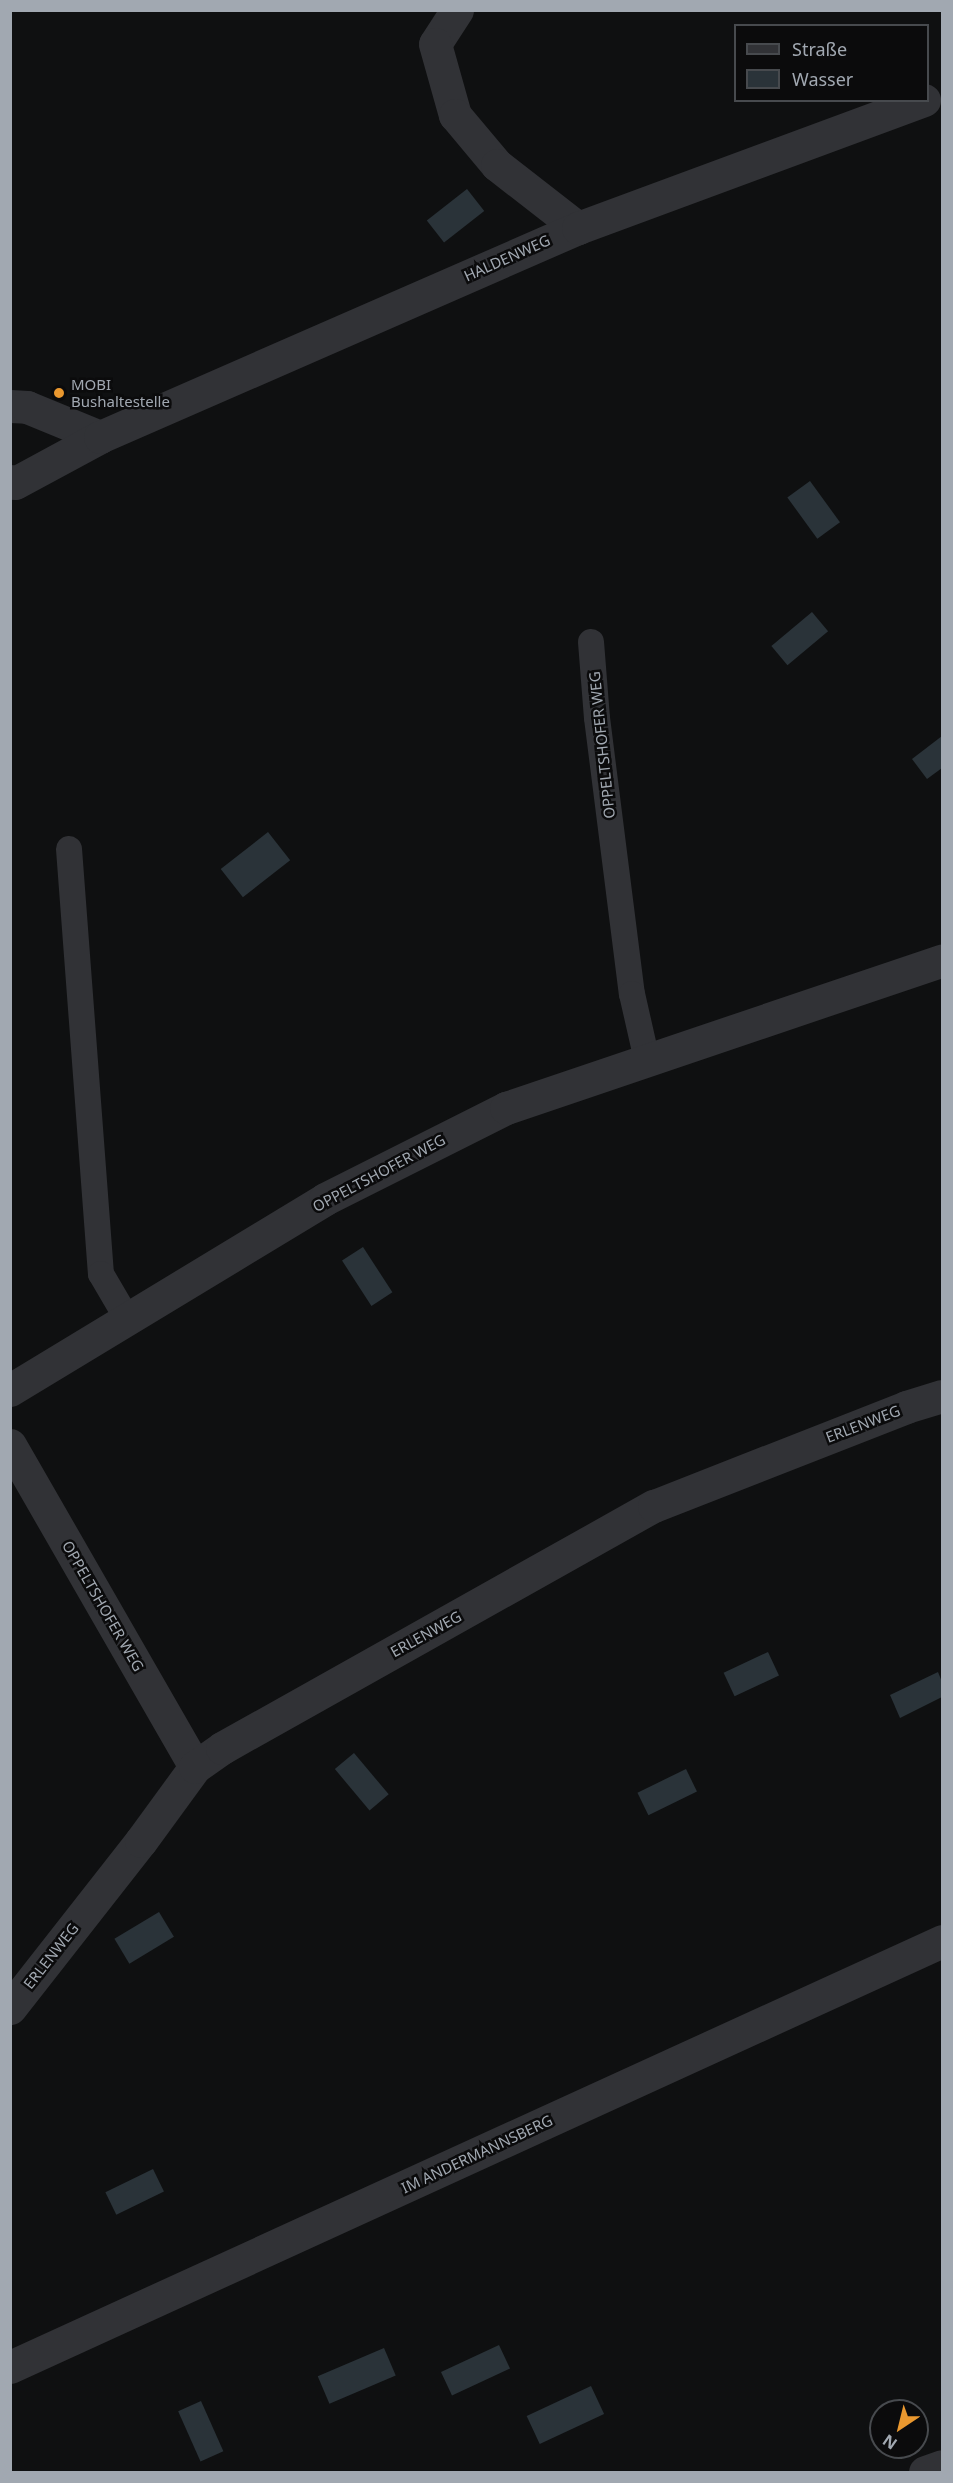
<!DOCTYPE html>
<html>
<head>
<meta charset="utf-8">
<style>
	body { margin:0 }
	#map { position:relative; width:953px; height:2483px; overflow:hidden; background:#0f1011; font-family:"Noto Sans",sans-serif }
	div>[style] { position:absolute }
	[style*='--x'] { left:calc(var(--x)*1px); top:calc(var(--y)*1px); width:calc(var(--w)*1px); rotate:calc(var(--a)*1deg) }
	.water>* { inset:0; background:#2a3339; transform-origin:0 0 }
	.lane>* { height:26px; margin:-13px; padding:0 13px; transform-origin:13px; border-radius:13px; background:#313236 }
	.street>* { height:33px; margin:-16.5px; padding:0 16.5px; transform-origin:16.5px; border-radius:16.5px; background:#313236 }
	.dots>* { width:16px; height:16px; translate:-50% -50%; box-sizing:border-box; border:3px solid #0b0b0c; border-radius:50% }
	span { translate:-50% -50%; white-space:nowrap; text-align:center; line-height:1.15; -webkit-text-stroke:5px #0b0b0c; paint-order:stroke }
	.street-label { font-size:15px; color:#a1a8b1 }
	.poi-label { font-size:15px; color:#a1a8b1 }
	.left { translate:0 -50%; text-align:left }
	.frame { position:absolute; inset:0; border:12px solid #a1a8b1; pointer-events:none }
	.legend { position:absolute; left:734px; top:24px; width:195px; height:78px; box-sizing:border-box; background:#0b0b0c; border:2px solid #474a4e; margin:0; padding:8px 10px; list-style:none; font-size:18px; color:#a1a8b1 }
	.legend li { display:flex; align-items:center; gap:12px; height:30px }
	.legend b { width:30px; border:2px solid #474a4e }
	.north { position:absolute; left:869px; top:2399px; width:60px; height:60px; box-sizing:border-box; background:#0b0b0c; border:2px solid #474a4e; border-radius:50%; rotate:215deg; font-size:16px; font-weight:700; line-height:24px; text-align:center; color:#a1a8b1 }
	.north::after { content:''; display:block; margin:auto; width:21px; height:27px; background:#ea982f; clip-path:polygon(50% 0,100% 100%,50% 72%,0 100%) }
</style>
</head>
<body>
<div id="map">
	<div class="water">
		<i style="left:467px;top:189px;width:28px;height:51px;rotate:52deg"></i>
		<i style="left:810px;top:481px;width:51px;height:28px;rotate:54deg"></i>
		<i style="left:812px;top:612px;width:25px;height:53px;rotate:50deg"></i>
		<i style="clip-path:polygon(942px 736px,942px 768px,927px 779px,912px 759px)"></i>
		<i style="left:268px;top:832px;width:36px;height:60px;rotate:52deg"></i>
		<i style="left:363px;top:1247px;width:54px;height:25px;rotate:57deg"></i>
		<i style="left:768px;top:1652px;width:26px;height:49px;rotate:65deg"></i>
		<i style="clip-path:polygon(938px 1672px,942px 1682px,942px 1697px,900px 1718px,890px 1695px)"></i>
		<i style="left:354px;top:1753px;width:54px;height:25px;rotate:50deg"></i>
		<i style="left:686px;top:1769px;width:25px;height:54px;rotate:64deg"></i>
		<i style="left:159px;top:1912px;width:29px;height:52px;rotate:59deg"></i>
		<i style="left:153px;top:2169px;width:25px;height:53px;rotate:64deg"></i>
		<i style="left:499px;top:2345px;width:26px;height:64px;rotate:65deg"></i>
		<i style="left:384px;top:2348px;width:30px;height:72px;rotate:67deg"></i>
		<i style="left:591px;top:2386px;width:31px;height:71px;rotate:65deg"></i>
		<i style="left:201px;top:2401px;width:55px;height:25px;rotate:66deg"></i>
	</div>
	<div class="lane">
		<i style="--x:591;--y:642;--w:76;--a:85.5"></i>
		<i style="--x:597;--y:718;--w:278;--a:82.8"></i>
		<i style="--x:632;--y:994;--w:68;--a:77.2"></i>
		<i style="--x:69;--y:849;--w:426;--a:85.7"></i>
		<i style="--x:101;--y:1274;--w:53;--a:59.6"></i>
	</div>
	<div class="street">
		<i style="--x:457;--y:10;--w:40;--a:122.9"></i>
		<i style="--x:435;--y:44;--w:74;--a:74.3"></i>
		<i style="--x:455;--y:115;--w:65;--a:50"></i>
		<i style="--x:497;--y:165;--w:103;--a:37.9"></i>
		<i style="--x:10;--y:406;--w:17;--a:3"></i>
		<i style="--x:27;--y:407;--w:79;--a:22.3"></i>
		<i style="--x:10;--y:481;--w:5;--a:22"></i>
		<i style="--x:15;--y:483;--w:97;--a:-28.4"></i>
		<i style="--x:100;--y:437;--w:522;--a:-23.62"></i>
		<i style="--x:578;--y:228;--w:369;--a:-20.3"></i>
		<i style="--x:10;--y:1390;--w:368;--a:-31.2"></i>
		<i style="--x:325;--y:1199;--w:203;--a:-26.7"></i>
		<i style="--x:506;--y:1108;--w:460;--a:-18.7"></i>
		<i style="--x:10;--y:1445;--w:371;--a:60.1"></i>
		<i style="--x:10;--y:2008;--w:212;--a:-51.9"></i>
		<i style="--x:141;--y:1841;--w:92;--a:-53.9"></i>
		<i style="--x:195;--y:1767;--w:33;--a:-35"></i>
		<i style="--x:222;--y:1748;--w:495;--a:-29.3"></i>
		<i style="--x:654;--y:1506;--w:271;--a:-21.4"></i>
		<i style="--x:906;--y:1407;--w:38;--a:-17"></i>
		<i style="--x:10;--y:2367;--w:1025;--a:-24.56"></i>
		<i style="--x:925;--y:2472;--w:18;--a:-19"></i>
	</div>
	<div class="dots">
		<i style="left:59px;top:393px;background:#ea982f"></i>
	</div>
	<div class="street-label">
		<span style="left:507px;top:258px;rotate:-24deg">HALDENWEG</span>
		<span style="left:602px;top:745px;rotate:-96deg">OPPELTSHOFER WEG</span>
		<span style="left:379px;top:1173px;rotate:-28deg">OPPELTSHOFER WEG</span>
		<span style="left:863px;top:1424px;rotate:-21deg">ERLENWEG</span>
		<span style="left:103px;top:1606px;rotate:60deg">OPPELTSHOFER WEG</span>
		<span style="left:426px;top:1634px;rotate:-29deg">ERLENWEG</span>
		<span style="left:51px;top:1956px;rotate:-52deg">ERLENWEG</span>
		<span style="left:477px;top:2154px;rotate:-25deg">IM ANDERMANNSBERG</span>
	</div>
	<div class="poi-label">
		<span class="left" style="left:71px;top:393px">MOBI<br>Bushaltestelle</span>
	</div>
	<div class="frame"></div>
	<ul class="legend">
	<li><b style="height:8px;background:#313236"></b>Straße</li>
	<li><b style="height:16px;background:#2a3339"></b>Wasser</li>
	</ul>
	<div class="north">N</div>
</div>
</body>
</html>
